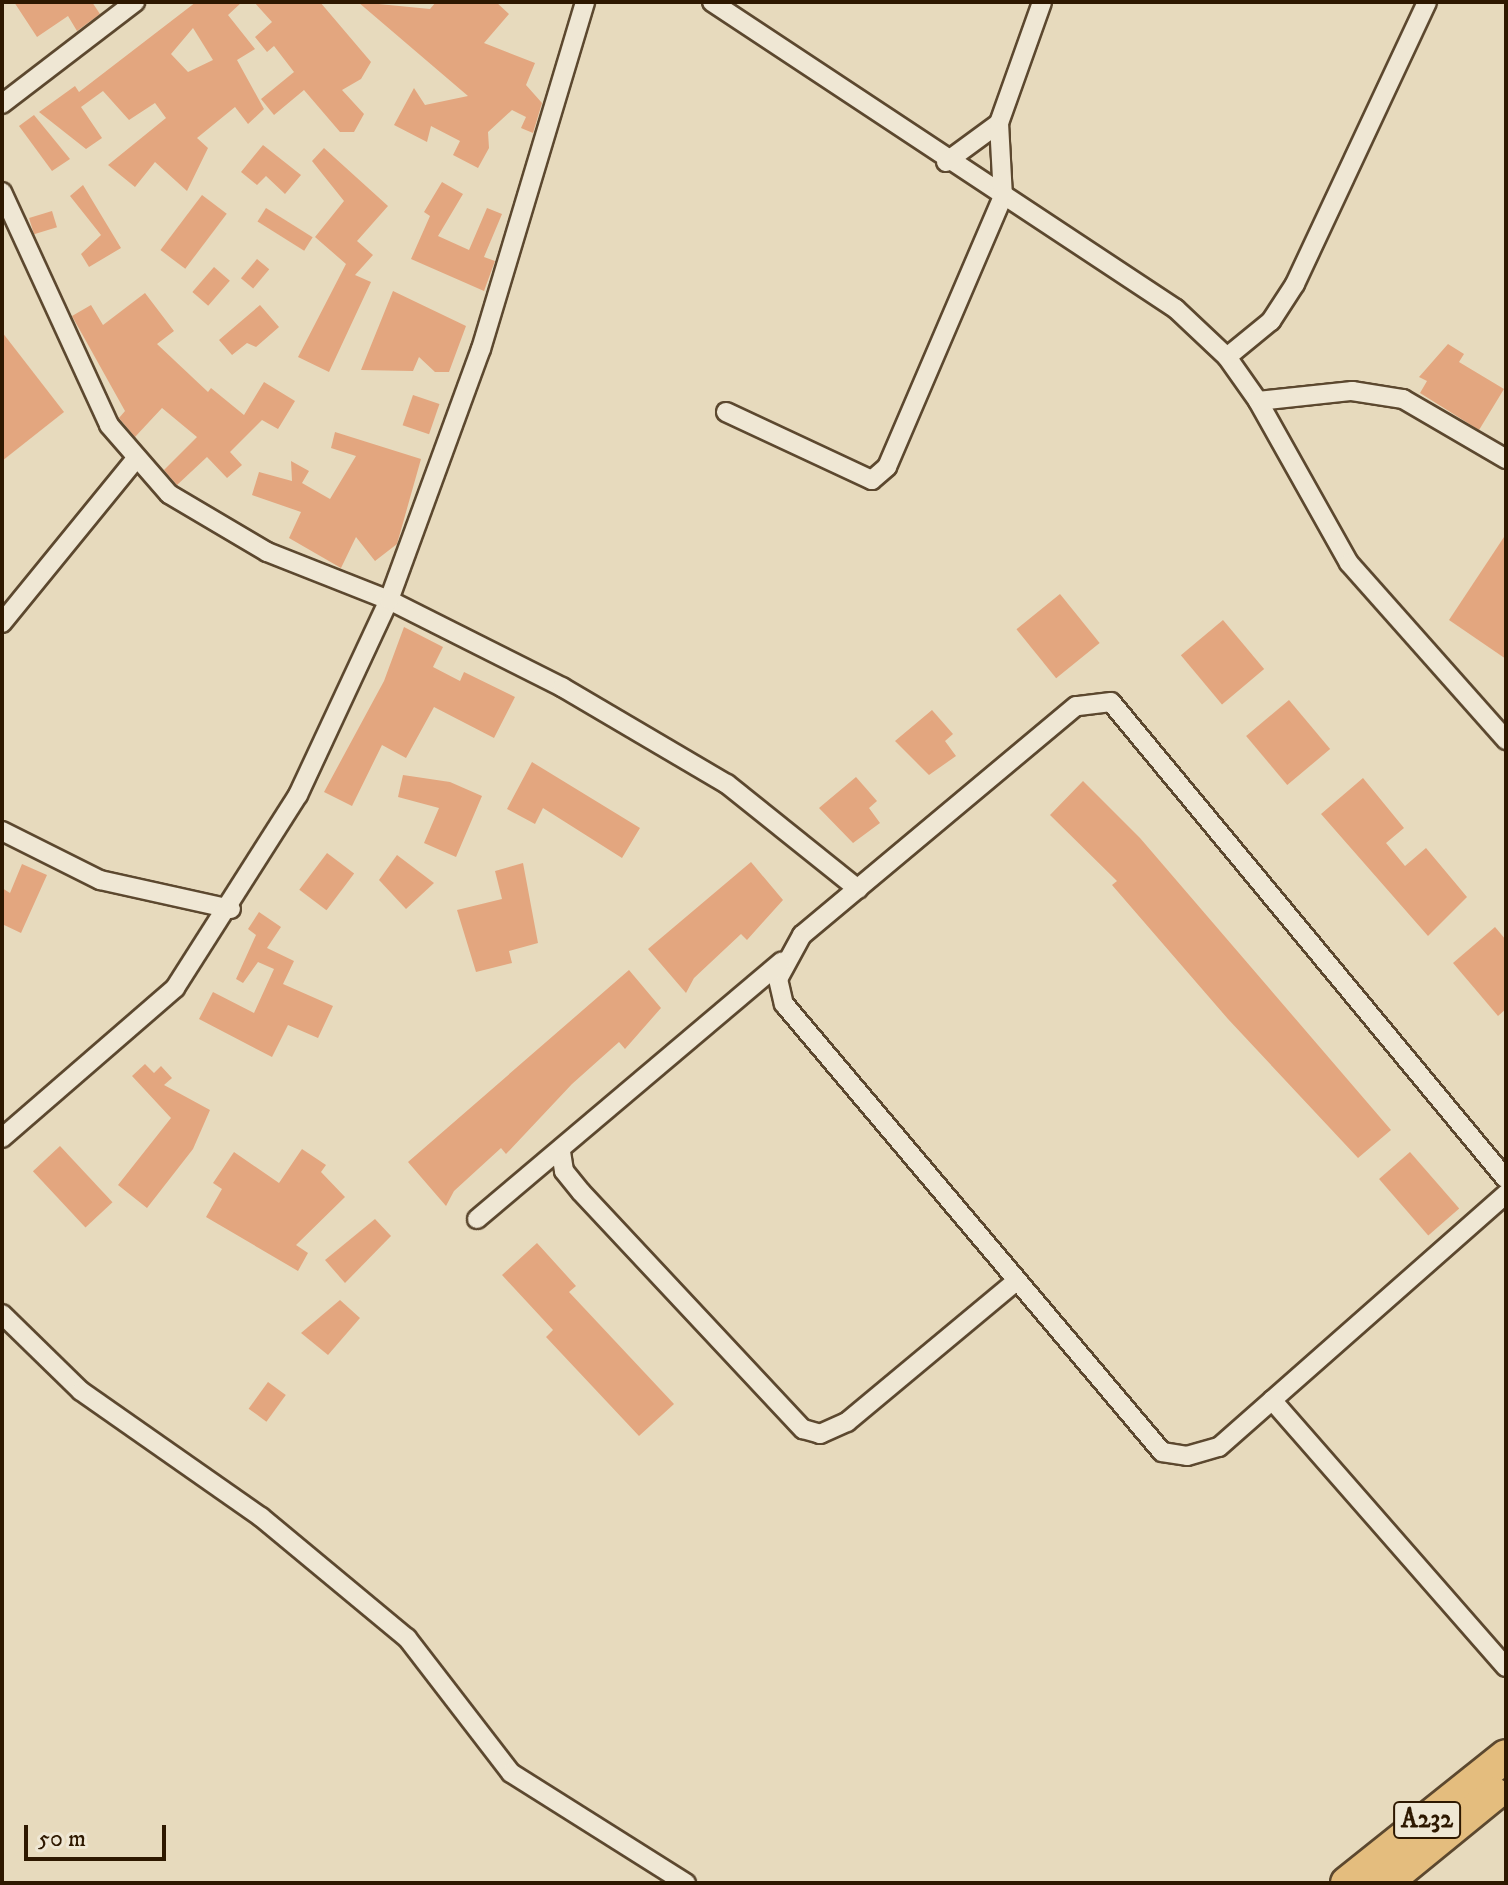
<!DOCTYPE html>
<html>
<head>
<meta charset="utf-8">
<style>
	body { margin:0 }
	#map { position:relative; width:1508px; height:1885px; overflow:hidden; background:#e7dabd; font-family:"IM FELL DW Pica",serif }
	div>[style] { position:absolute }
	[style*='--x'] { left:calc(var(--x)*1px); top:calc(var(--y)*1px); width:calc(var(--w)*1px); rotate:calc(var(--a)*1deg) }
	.building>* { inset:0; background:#e3a67f; transform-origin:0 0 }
	.roads { filter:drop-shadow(2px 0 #5c482f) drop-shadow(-2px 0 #5c482f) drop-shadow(0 2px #5c482f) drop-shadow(0 -2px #5c482f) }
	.street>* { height:18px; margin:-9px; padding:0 9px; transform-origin:9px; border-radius:9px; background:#efe7d4 }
	.highway>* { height:32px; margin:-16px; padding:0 16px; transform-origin:16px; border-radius:16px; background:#e4bd7e }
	span { translate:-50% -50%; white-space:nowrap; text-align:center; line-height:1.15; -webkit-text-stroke:6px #efe7d4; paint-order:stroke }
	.shield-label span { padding:2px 6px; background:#efe7d4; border:2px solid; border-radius:6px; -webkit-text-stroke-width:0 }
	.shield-label { font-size:26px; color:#2e1800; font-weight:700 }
	.frame { position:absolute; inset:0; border:4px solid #2e1800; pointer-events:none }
	.scale { position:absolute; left:24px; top:1825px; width:142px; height:36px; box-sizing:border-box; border:4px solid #2e1800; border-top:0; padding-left:10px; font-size:24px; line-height:28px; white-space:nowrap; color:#2e1800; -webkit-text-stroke:6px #efe7d4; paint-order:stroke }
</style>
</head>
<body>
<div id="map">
	<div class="building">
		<i style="clip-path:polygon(14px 2px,92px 2px,100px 14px,77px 31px,68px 16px,37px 37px)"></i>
		<i style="clip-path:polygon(evenodd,196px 2px,242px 2px,228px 15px,255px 49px,237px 60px,264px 109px,248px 124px,235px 107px,197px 138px,208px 148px,187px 191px,155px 162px,135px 187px,108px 165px,166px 118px,155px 103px,129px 120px,103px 91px,81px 107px,102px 138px,86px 149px,39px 112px,75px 86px,79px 92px,196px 2px,193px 28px,213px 60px,188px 72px,171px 54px,193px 28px)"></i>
		<i style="clip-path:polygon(254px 2px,320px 2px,371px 62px,361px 79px,342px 90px,364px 114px,354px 132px,340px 132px,304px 90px,274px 115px,261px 99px,294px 72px,274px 46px,267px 52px,255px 37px,272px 22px)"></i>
		<i style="clip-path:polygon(358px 2px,430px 9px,436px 2px,496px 2px,509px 14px,484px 43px,535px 63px,526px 85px,542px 103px,533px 133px,521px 128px,526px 117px,512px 110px,488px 132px,489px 148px,478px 168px,453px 155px,460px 141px,431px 126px,427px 142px,394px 125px,414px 88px,425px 105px,468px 96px)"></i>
		<i style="clip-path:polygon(34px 115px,70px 159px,52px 171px,19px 126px)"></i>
		<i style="clip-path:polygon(263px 145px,301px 175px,285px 194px,266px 176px,257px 185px,241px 172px)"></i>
		<i style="clip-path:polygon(324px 148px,388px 206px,357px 241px,373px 255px,355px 275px,371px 282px,329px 372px,298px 357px,346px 264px,315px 237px,344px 201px,312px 161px)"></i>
		<i style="clip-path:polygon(442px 182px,463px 194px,438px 236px,469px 250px,487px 208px,502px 214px,484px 257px,495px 261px,484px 291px,411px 259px,430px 216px,424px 212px)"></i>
		<i style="clip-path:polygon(83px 185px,121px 248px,89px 267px,81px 254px,101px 235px,70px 196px)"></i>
		<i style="left:202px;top:195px;width:31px;height:69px;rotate:37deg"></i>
		<i style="left:266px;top:208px;width:55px;height:16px;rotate:32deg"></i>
		<i style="left:52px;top:211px;width:17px;height:24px;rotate:73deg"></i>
		<i style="left:257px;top:259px;width:16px;height:25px;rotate:40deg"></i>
		<i style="left:214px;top:267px;width:21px;height:33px;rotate:41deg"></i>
		<i style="clip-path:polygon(393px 291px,466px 326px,449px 372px,435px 372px,419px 357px,413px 371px,361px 370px)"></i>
		<i style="clip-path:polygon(145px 293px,174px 331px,157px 344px,208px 392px,211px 388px,244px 415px,264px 382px,295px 401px,278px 429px,262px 420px,230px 452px,242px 465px,227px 478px,207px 457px,177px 485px,164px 470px,197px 437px,162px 408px,135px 437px,119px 418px,125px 411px,72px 316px,91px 305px,103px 325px)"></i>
		<i style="clip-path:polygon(260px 305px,279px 327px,256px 347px,247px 343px,232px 355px,219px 340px)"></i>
		<i style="clip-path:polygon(2px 332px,64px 412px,2px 461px)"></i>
		<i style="clip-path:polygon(1448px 344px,1464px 354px,1459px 362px,1504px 389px,1479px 430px,1420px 393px,1427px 381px,1419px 377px)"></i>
		<i style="left:413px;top:395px;width:28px;height:32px;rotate:19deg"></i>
		<i style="clip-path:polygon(335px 432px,421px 459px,397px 544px,375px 561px,356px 537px,341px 568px,289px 538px,301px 512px,252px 495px,259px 472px,292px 481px,291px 461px,309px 471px,302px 483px,330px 499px,356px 456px,331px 448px)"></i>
		<i style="clip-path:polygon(1506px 534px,1506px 659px,1449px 620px)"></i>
		<i style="left:1060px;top:594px;width:63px;height:56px;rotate:51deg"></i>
		<i style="left:1223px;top:620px;width:64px;height:55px;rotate:50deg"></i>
		<i style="clip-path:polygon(404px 627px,443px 647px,433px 667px,460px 681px,464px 672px,515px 697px,494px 738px,434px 707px,406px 758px,382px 745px,352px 806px,324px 792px,384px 681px)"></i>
		<i style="left:1289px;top:700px;width:64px;height:56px;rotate:50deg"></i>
		<i style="clip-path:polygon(932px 710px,953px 734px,945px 741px,956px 756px,929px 775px,895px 741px)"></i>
		<i style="clip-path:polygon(532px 762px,640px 828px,622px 858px,543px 808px,535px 824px,507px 809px)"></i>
		<i style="clip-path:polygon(403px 775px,450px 782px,482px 796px,456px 857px,424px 843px,439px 808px,398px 797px)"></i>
		<i style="clip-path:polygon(856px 777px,877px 801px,869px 808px,880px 823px,853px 843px,819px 808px)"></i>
		<i style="clip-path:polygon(1363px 778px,1404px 828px,1386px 843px,1405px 866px,1426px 848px,1467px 897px,1428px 936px,1321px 814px)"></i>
		<i style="clip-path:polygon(1083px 781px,1140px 838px,1391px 1130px,1358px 1158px,1228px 1019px,1112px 885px,1117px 881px,1050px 815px)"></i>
		<i style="left:327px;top:853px;width:34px;height:46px;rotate:37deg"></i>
		<i style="clip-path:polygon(397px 855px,434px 883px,406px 909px,379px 880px)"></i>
		<i style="clip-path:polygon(751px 862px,783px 900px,747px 940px,741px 934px,694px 978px,686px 993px,648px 949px)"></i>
		<i style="clip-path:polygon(523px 863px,538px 943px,509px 951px,512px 963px,476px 972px,457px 910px,502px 899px,495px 871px)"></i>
		<i style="clip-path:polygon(22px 864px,47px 875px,21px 933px,2px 924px,2px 888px,10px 893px)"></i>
		<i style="clip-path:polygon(259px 912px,281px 927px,267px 948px,294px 961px,283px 984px,333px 1006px,318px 1038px,288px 1025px,272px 1057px,199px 1019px,213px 992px,254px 1013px,274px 969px,258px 962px,243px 983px,236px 979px,256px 935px,248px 929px)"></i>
		<i style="clip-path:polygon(1495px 927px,1506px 940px,1506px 1009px,1498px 1016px,1453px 963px)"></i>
		<i style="clip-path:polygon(629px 970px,661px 1008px,625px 1049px,619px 1042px,572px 1084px,506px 1154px,501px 1148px,454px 1191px,446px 1206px,408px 1162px)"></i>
		<i style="clip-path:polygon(145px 1064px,154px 1073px,161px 1066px,172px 1078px,164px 1085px,210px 1110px,193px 1149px,147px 1208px,118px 1185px,171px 1118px,132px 1076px)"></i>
		<i style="left:60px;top:1146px;width:77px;height:37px;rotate:47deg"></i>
		<i style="clip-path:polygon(302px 1149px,326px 1165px,321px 1172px,345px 1197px,296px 1245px,308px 1253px,298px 1271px,206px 1217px,222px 1189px,213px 1183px,234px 1152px,279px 1183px)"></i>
		<i style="left:1410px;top:1152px;width:75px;height:41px;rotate:49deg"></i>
		<i style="clip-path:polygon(375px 1219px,391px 1236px,345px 1283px,325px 1260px)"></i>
		<i style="clip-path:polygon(537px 1243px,576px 1286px,569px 1292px,674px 1404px,639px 1436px,546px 1337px,553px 1330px,502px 1275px)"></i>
		<i style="clip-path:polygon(340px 1300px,360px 1318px,328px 1355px,301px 1333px)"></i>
		<i style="left:268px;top:1382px;width:22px;height:33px;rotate:36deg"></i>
	</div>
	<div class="roads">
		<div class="street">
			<i style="--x:712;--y:2;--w:556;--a:33.49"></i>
			<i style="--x:1176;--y:309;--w:70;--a:43.3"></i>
			<i style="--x:1227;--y:357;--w:54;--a:54.8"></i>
			<i style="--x:1258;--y:401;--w:186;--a:60.7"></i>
			<i style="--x:1349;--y:563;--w:237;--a:48.4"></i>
			<i style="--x:2;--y:104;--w:168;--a:-37.5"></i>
			<i style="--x:946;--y:162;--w:66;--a:-36.3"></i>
			<i style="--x:999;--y:123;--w:128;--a:-70.4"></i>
			<i style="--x:2;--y:192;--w:256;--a:65.3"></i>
			<i style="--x:109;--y:425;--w:91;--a:49"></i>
			<i style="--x:169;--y:494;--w:114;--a:30.6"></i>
			<i style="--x:267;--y:552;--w:131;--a:21.5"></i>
			<i style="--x:389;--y:600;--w:194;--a:26.7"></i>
			<i style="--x:562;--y:687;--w:191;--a:30.5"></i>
			<i style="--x:727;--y:784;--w:168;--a:38.7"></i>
			<i style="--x:1227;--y:357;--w:57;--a:-39.3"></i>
			<i style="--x:1271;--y:321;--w:44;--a:-57"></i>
			<i style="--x:1295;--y:284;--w:311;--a:-64.9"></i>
			<i style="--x:1258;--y:401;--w:95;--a:-6.1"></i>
			<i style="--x:1352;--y:391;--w:52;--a:8.9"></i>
			<i style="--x:1403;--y:399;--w:119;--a:30.2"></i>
			<i style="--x:726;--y:412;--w:161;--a:25"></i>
			<i style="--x:872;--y:480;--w:20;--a:-41"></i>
			<i style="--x:887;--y:467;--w:294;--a:-66.8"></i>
			<i style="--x:1003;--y:197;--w:74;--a:-93.1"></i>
			<i style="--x:2;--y:623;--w:209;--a:-50.8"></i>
			<i style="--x:2;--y:831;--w:110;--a:26.6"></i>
			<i style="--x:100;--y:880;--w:134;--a:12.5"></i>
			<i style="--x:2;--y:1138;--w:229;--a:-40.9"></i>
			<i style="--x:175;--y:988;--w:229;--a:-57.5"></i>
			<i style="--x:298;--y:795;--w:215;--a:-65"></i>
			<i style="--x:389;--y:600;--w:267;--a:-69.9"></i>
			<i style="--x:481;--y:349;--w:362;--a:-73.3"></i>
			<i style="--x:561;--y:1152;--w:19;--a:81"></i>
			<i style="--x:564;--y:1171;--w:27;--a:51"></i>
			<i style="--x:581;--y:1192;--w:325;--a:46.9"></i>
			<i style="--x:803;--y:1429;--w:18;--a:16"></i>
			<i style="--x:820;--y:1434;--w:30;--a:-24"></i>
			<i style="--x:847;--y:1422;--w:219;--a:-39.8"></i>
			<i style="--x:1506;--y:1179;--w:619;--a:-129.63"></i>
			<i style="--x:1111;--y:702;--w:35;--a:173"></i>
			<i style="--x:1076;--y:706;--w:357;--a:140.1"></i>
			<i style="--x:802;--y:935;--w:50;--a:118.6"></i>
			<i style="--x:778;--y:979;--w:26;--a:77"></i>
			<i style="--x:784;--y:1004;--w:586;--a:49.84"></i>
			<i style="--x:1162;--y:1452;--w:25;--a:9"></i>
			<i style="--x:1187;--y:1456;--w:33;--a:-16"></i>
			<i style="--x:1219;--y:1447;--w:383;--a:-41.4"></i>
			<i style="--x:477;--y:1219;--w:399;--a:-40.2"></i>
			<i style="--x:2;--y:1314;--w:110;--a:44.3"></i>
			<i style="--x:81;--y:1391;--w:220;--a:35"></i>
			<i style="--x:261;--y:1517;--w:190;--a:39.7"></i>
			<i style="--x:407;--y:1638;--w:170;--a:52.4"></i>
			<i style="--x:511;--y:1773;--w:207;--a:32.2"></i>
			<i style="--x:1272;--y:1400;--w:355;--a:48.8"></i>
		</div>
		<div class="highway">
			<i style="--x:1347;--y:1883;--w:203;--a:-38.6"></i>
			<i style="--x:1385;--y:1883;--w:141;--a:-39.2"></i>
		</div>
	</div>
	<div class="shield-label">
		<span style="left:1427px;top:1820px">A232</span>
	</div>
	<div class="frame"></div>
	<div class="scale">50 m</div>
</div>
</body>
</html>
